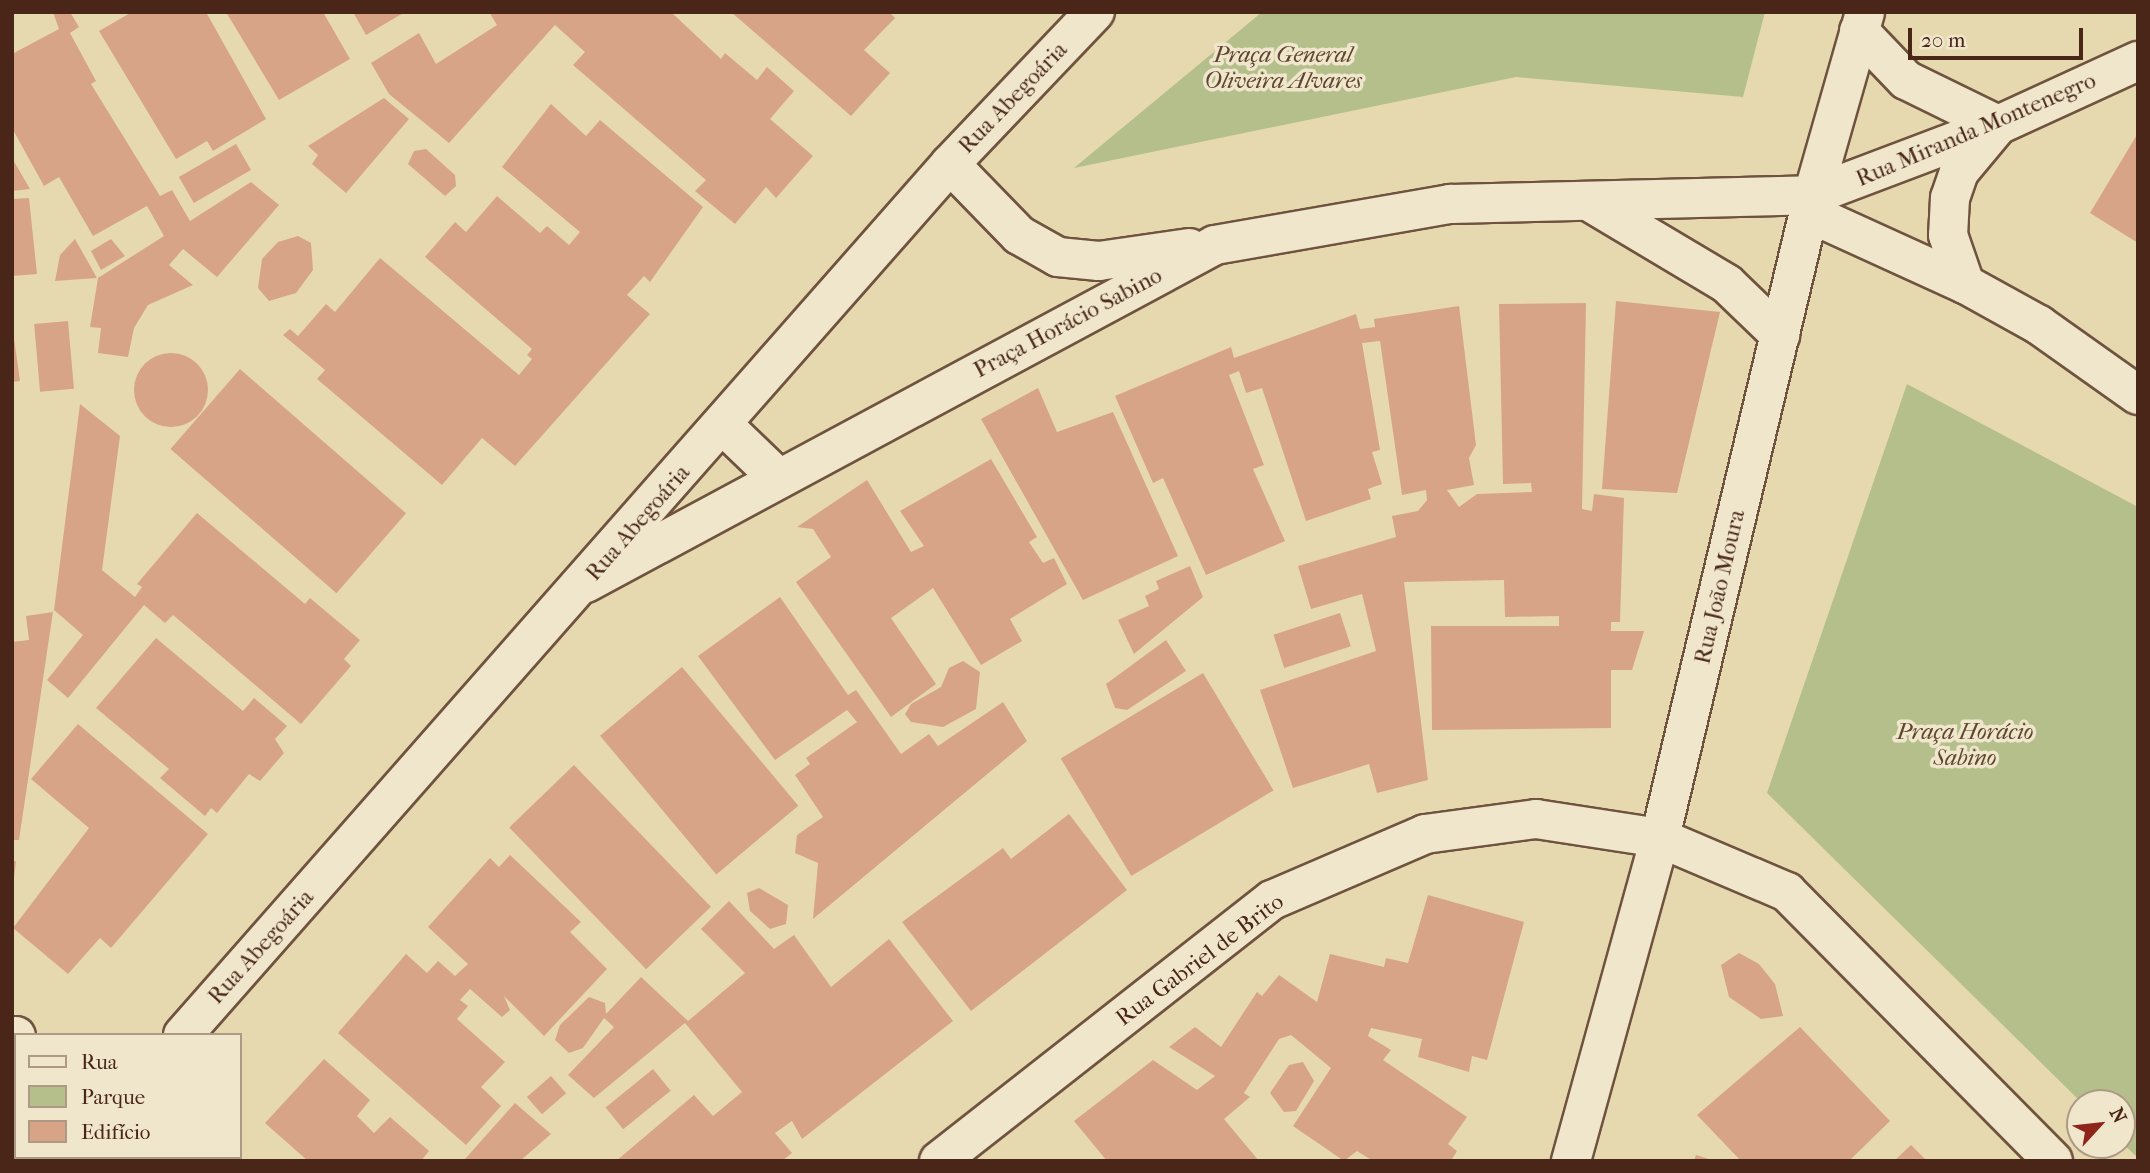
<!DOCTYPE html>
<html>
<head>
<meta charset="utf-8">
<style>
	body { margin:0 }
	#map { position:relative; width:2150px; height:1173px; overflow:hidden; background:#e6d9b0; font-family:"IM FELL French Canon",serif }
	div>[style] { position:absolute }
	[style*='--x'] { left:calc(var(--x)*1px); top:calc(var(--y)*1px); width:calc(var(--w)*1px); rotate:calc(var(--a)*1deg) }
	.green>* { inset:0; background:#b4bf8c }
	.building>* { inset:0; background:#d8a488; transform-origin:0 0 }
	.round { border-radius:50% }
	.roads { filter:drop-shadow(2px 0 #70533e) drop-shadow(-2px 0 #70533e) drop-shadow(0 2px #70533e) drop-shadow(0 -2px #70533e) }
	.minor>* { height:38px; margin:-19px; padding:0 19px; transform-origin:19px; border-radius:19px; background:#efe6cc }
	span { translate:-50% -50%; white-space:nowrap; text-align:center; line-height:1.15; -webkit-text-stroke:7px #efe6cc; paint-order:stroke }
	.park-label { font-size:23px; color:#5e452f; font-style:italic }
	.street-label { font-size:23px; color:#492618 }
	.frame { position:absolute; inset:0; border:14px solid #492618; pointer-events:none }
	.legend { position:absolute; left:14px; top:1033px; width:228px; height:126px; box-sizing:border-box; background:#efe6cc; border:2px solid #ad9984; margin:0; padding:9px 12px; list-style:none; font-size:21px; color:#492618 }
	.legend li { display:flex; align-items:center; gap:14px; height:35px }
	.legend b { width:35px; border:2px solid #ad9984 }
	.north { position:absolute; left:2066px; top:1089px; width:70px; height:70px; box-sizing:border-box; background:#efe6cc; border:2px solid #ad9984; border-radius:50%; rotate:63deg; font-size:19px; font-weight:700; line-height:28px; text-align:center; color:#492618 }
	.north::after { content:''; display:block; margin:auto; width:24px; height:32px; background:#8f2418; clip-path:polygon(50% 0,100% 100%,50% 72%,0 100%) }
	.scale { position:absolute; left:1908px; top:28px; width:175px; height:32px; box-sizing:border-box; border:4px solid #492618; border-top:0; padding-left:9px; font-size:21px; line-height:24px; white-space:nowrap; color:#492618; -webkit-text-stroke:5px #efe6cc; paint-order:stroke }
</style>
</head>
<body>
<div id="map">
	<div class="green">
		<i style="clip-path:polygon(1262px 12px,1765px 12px,1743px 97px,1516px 77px,1074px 168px)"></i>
		<i style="clip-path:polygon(1907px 384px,2138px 507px,2138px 1158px,2122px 1143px,2122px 1103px,2082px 1103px,1767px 793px)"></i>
	</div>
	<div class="building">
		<i style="clip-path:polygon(53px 12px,70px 12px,79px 27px,70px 33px,96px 81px,91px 84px,160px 196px,172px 190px,190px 221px,251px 182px,279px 205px,217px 277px,183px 249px,169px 265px,193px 285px,148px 305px,134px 328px,128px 357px,98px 353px,101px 328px,90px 327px,98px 278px,164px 236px,147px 206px,93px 236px,59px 177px,44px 186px,12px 128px,12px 54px,59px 29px)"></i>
		<i style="clip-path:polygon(132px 12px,206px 12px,266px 119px,213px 151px,207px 141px,176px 159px,99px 31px)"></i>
		<i style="clip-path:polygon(226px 12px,323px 12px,350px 59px,279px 100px)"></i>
		<i style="clip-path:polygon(353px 12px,405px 12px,366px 35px)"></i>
		<i style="clip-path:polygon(489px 12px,671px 12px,721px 59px,725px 53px,757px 80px,767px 67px,794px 91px,770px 119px,813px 156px,776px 198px,766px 187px,735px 224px,695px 191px,706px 180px,573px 65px,585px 52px,555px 25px,449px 143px,389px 94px,371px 63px,419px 33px,436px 64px,497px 25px)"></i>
		<i style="clip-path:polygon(731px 12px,889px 12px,895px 18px,864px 50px,890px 73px,851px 116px)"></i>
		<i style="clip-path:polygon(384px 98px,409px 119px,346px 193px,312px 164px,318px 155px,308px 146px)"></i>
		<i style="clip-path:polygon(551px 104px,586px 136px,600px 120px,703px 207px,650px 282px,644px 276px,627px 295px,650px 314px,515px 466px,482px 438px,442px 485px,317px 379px,325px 370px,283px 335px,290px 329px,298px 336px,326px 304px,335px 312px,380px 258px,519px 375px,532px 359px,527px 355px,532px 349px,425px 257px,455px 222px,466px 232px,497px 196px,540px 233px,547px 226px,569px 245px,580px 232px,502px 167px)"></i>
		<i style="clip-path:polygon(2138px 133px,2138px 243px,2090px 213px)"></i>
		<i style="left:236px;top:144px;width:30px;height:66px;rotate:60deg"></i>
		<i style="clip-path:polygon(426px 149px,455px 175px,456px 186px,445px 196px,408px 164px,414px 151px)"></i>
		<i style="clip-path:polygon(12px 158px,30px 189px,12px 191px)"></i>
		<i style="clip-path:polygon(29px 198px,37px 274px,12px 276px,12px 199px)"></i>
		<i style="clip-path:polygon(298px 236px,311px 243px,313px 270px,296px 293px,269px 301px,258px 288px,262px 259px,278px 242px)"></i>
		<i style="clip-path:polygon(75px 239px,97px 278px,55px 281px,60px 255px)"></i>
		<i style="clip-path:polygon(111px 239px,125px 256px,101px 270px,91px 251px)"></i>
		<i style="clip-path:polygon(1616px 301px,1720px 312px,1677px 493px,1602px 489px)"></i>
		<i style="clip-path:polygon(1586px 303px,1582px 509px,1592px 511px,1594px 494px,1624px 498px,1620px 622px,1611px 622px,1611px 631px,1644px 631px,1632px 670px,1611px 670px,1611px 728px,1432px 730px,1431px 626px,1559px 626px,1559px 616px,1505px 617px,1504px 580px,1404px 582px,1428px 780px,1377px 793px,1369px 764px,1293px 788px,1260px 690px,1376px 651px,1362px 594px,1311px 609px,1298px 566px,1396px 537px,1392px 516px,1418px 511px,1427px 500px,1426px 490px,1402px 495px,1380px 341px,1362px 343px,1380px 450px,1372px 452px,1382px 484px,1368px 489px,1371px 499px,1306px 521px,1262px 388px,1246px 393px,1239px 371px,1229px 375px,1264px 465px,1253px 469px,1285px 541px,1206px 575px,1163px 478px,1153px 483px,1115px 396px,1231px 347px,1234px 358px,1356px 314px,1360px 329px,1375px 327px,1374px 319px,1459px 306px,1476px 445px,1469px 458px,1474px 485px,1447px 490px,1459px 507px,1477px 494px,1532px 492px,1531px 483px,1503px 484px,1499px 304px)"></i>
		<i style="left:68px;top:321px;width:68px;height:34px;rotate:85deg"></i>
		<i style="clip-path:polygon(12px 324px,20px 381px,12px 382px)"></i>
		<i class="round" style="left:134px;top:353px;width:74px;height:74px"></i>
		<i style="left:240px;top:369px;width:220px;height:106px;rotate:41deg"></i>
		<i style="clip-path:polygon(1038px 388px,1057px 432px,1113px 412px,1178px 556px,1083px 600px,981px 419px)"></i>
		<i style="clip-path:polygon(80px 404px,120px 436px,102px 570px,135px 597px,142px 587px,137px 584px,197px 513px,305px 604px,310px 598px,360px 640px,344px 659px,351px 666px,301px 724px,173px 615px,165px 623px,144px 605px,68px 698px,47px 680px,83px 635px,54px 610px)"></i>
		<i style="clip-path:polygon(991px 459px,1037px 537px,1029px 542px,1043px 563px,1054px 558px,1067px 584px,1010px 619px,1022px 641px,981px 665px,933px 588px,891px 618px,936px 684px,891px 717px,796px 582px,831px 557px,813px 529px,797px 527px,867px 480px,911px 552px,924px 546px,900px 511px)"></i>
		<i style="clip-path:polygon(1190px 566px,1203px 597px,1134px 654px,1118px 620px,1149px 606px,1145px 596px,1159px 589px,1156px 581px)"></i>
		<i style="clip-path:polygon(780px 597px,848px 695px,856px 690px,901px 754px,929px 734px,938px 746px,1003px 702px,1027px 741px,813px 919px,818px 863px,795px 853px,797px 835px,823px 817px,795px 775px,810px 764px,806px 758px,857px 722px,847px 710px,775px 760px,698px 656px)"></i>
		<i style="clip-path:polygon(53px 612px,19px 840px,12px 840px,12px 642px,29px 640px,26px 616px)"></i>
		<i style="left:1340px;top:613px;width:35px;height:70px;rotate:72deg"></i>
		<i style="clip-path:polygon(156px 638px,243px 711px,254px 698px,287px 726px,275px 739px,284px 753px,260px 781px,249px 774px,217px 813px,211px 808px,205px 816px,160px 778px,169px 769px,96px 708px)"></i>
		<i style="clip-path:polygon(1166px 640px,1186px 671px,1127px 710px,1115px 708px,1106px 684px)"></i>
		<i style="clip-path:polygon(963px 661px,980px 672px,976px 709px,943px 727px,911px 722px,905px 714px,911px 704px,941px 687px,949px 668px)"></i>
		<i style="left:682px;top:667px;width:181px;height:107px;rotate:50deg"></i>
		<i style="left:1203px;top:673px;width:137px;height:166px;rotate:59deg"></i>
		<i style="clip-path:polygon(78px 724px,208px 834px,111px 948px,100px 938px,68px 974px,13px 928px,89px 828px,31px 779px)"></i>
		<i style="left:574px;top:765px;width:197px;height:90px;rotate:46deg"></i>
		<i style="clip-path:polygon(1069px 814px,1127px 890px,971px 1011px,902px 922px,1003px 848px,1011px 859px)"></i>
		<i style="clip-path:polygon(510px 855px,581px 922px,570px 932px,607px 969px,544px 1036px,504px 996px,510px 1010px,502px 1017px,470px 989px,460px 1000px,468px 1006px,457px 1019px,505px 1062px,481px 1087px,501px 1106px,466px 1145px,338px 1033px,406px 954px,427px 973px,438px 961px,455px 976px,468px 964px,428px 927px,490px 858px,499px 867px)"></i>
		<i style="clip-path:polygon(16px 861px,14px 878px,12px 878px,12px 862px)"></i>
		<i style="clip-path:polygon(759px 888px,788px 905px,786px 924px,770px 929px,750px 911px,747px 893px)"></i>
		<i style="clip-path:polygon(1428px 895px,1524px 922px,1487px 1060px,1472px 1056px,1469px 1072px,1418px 1057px,1422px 1039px,1371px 1028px,1368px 1036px,1391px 1050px,1383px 1060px,1467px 1117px,1448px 1144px,1457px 1151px,1451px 1161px,1373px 1161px,1357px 1151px,1344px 1161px,1293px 1126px,1331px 1068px,1291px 1035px,1279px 1039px,1244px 1093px,1250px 1097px,1224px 1119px,1259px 1161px,1107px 1161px,1074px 1121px,1153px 1060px,1197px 1090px,1215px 1076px,1169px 1047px,1195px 1027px,1221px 1047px,1257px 992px,1262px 996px,1279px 975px,1317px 1002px,1330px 954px,1384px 967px,1386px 958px,1408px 963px)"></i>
		<i style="clip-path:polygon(729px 901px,774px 949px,794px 935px,831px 987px,889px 939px,953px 1021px,802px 1139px,792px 1121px,775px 1133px,792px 1153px,782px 1161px,616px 1161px,694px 1095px,713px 1116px,742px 1092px,685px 1023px,594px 1098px,568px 1075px,614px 1027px,604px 1018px,583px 1048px,569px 1053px,555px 1040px,560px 1025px,589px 997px,605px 1003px,606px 1014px,641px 977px,688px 1021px,745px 973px,701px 929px)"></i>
		<i style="clip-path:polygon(1739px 953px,1759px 964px,1775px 984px,1783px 1016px,1761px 1019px,1729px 997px,1721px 965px)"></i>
		<i style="clip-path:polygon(1800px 1027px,1890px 1121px,1849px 1161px,1741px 1161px,1697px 1115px)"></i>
		<i style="clip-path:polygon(324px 1059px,370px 1100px,357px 1116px,374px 1133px,390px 1117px,429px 1151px,421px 1161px,308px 1161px,265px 1123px)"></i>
		<i style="clip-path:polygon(1303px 1062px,1314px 1081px,1296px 1111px,1284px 1112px,1270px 1093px,1289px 1065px)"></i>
		<i style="left:653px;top:1069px;width:28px;height:61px;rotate:51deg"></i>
		<i style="left:551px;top:1076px;width:23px;height:32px;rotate:49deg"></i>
		<i style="clip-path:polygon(515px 1103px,551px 1134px,520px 1161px,465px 1159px)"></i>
		<i style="clip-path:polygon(1911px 1145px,1927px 1161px,1894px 1161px)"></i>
		<i style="clip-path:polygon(1696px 1155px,1712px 1160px,1712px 1161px,1694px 1161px)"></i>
	</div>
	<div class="roads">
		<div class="minor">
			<i style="--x:1859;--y:31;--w:68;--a:46.2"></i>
			<i style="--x:1906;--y:80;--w:102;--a:26.1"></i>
			<i style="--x:1998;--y:125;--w:61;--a:129.7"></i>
			<i style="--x:1959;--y:172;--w:28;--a:109"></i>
			<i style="--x:1950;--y:198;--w:37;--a:93"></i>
			<i style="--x:1948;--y:235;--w:52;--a:70.9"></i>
			<i style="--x:950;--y:164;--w:99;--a:45.8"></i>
			<i style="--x:1019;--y:235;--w:45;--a:29.4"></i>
			<i style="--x:1058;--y:257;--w:41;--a:5.6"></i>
			<i style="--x:1099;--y:261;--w:91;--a:-8.2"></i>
			<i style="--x:1593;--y:204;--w:156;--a:30.8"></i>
			<i style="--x:1727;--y:284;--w:74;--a:43.9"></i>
			<i style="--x:1809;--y:213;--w:171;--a:24.5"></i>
			<i style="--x:1965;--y:284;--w:85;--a:29"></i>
			<i style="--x:2039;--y:325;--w:121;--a:35.3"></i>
			<i style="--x:723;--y:425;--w:75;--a:43.9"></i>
			<i style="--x:586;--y:583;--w:714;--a:-28.25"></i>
			<i style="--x:1215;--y:245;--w:239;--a:-9.9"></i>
			<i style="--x:1450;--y:204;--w:363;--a:-1.4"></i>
			<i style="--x:1813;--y:195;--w:198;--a:-20.7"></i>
			<i style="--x:1998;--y:125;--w:154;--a:-24.6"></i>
			<i style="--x:183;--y:1035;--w:1161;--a:-48.63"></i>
			<i style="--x:950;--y:164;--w:210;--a:-46.4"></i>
			<i style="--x:12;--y:1036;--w:4;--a:0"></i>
			<i style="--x:69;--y:1161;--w:5;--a:-53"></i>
			<i style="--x:939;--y:1161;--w:423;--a:-38.1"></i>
			<i style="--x:1272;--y:900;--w:167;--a:-23.3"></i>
			<i style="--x:1425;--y:834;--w:112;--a:-7.7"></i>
			<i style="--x:1536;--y:819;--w:125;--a:8.7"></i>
			<i style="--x:1660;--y:838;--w:138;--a:23"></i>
			<i style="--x:1787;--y:892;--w:378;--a:45.3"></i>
			<i style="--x:1571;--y:1161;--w:335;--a:-74.6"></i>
			<i style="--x:1660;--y:838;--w:661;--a:-76.62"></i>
			<i style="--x:1813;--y:195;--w:190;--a:-74.1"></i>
		</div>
	</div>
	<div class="park-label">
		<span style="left:1283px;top:68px">Praça General<br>Oliveira Alvares</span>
		<span style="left:1965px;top:745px">Praça Horácio<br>Sabino</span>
	</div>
	<div class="street-label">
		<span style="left:1013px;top:98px;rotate:-46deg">Rua Abegoária</span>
		<span style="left:1976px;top:130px;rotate:-23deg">Rua Miranda Montenegro</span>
		<span style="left:1068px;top:323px;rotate:-28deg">Praça Horácio Sabino</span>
		<span style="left:638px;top:523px;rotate:-49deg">Rua Abegoária</span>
		<span style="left:1720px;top:587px;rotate:-77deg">Rua João Moura</span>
		<span style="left:261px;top:947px;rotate:-48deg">Rua Abegoária</span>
		<span style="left:1200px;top:960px;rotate:-37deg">Rua Gabriel de Brito</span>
	</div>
	<div class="frame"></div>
	<ul class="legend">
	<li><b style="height:9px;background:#efe6cc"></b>Rua</li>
	<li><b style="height:19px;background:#b4bf8c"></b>Parque</li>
	<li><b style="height:19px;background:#d8a488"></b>Edifício</li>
	</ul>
	<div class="north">N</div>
	<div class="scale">20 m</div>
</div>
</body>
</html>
